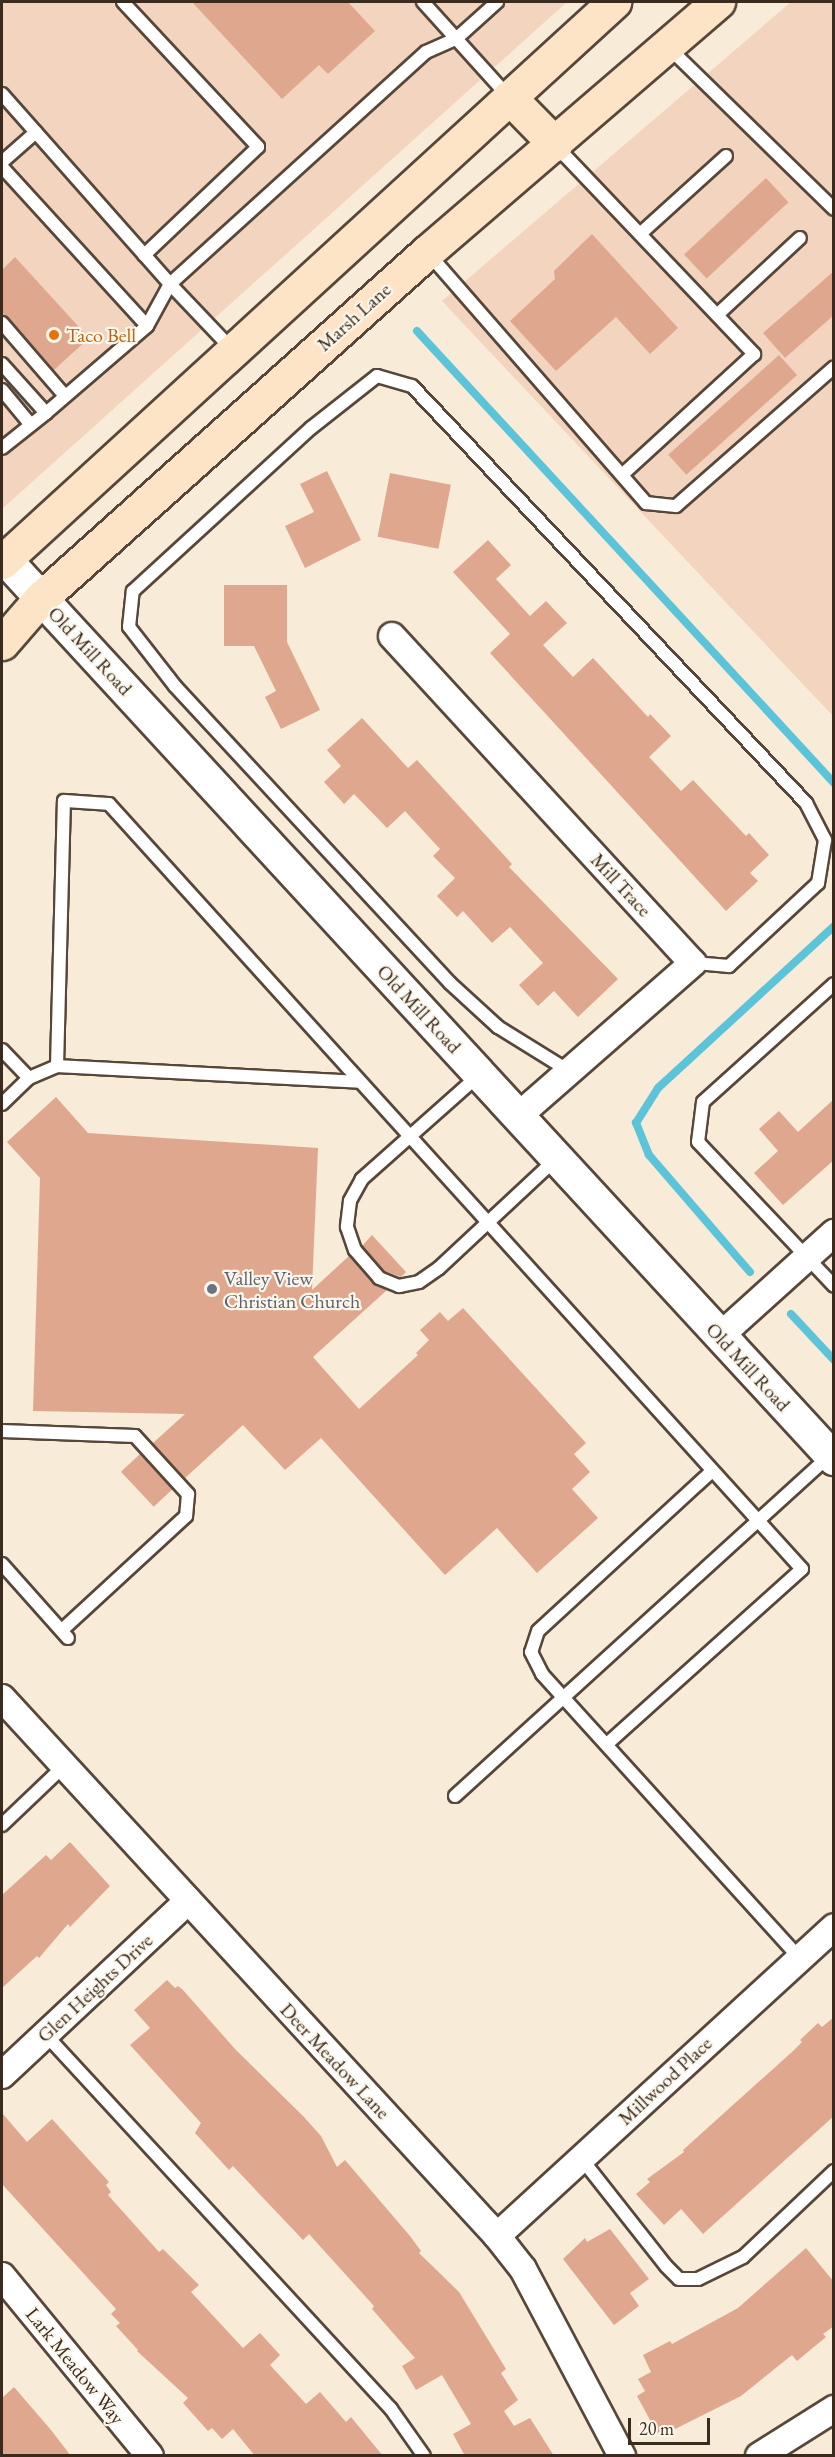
<!DOCTYPE html>
<html>
<head>
<meta charset="utf-8">
<style>
	body { margin:0 }
	#map { position:relative; width:835px; height:2457px; overflow:hidden; background:#f8ebd8; font-family:"EB Garamond",serif }
	div>[style] { position:absolute }
	[style*='--x'] { left:calc(var(--x)*1px); top:calc(var(--y)*1px); width:calc(var(--w)*1px); rotate:calc(var(--a)*1deg) }
	.built>* { inset:0; background:#f3d4be }
	.stream>* { height:8px; margin:-4px; padding:0 4px; transform-origin:4px; border-radius:4px; background:#5cc4d9 }
	.building>* { inset:0; background:#dfa88e; transform-origin:0 0 }
	.roads { filter:drop-shadow(2px 0 #57473a) drop-shadow(-2px 0 #57473a) drop-shadow(0 2px #57473a) drop-shadow(0 -2px #57473a) }
	.service>* { height:12px; margin:-6px; padding:0 6px; transform-origin:6px; border-radius:6px; background:#fff }
	.minor>* { height:26px; margin:-13px; padding:0 13px; transform-origin:13px; border-radius:13px; background:#fff }
	.tertiary>* { height:32px; margin:-16px; padding:0 16px; transform-origin:16px; border-radius:16px; background:#fff }
	.secondary>* { height:33px; margin:-16.5px; padding:0 16.5px; transform-origin:16.5px; border-radius:16.5px; background:#fee4c6 }
	.dots>* { width:16px; height:16px; translate:-50% -50%; box-sizing:border-box; border:3px solid #fbf7ec; border-radius:50% }
	span { translate:-50% -50%; white-space:nowrap; text-align:center; line-height:1.15; -webkit-text-stroke:4.5px #fbf7ec; paint-order:stroke }
	.street-label { font-size:20px; color:#3b2a1e }
	.food-label { font-size:20px; color:#c56008 }
	.left { translate:0 -50%; text-align:left }
	.worship-label { font-size:20px; color:#5b616d }
	.frame { position:absolute; inset:0; border:3px solid #3b2a1e; pointer-events:none }
	.scale { position:absolute; left:628px; top:2418px; width:82px; height:27px; box-sizing:border-box; border:3px solid #3b2a1e; border-top:0; padding-left:8px; font-size:18px; line-height:21px; white-space:nowrap; color:#3b2a1e; -webkit-text-stroke:4px #fbf7ec; paint-order:stroke }
</style>
</head>
<body>
<div id="map">
	<div class="built">
		<i style="clip-path:polygon(2px 2px,567px 2px,2px 509px)"></i>
		<i style="clip-path:polygon(791px 2px,833px 2px,833px 716px,442px 301px)"></i>
	</div>
	<div class="stream">
		<i style="--x:417;--y:331;--w:615;--a:47.31"></i>
		<i style="--x:750;--y:1272;--w:155;--a:-130.8"></i>
		<i style="--x:649;--y:1155;--w:35;--a:-112"></i>
		<i style="--x:636;--y:1123;--w:41;--a:-57.8"></i>
		<i style="--x:658;--y:1088;--w:239;--a:-42.6"></i>
		<i style="--x:791;--y:1314;--w:63;--a:46.9"></i>
	</div>
	<div class="building">
		<i style="clip-path:polygon(192px 2px,348px 2px,375px 31px,328px 74px,319px 65px,282px 99px)"></i>
		<i style="left:766px;top:178px;width:33px;height:112px;rotate:47deg"></i>
		<i style="clip-path:polygon(592px 234px,678px 328px,650px 354px,616px 317px,556px 371px,510px 321px,555px 279px,554px 271px)"></i>
		<i style="clip-path:polygon(15px 257px,89px 338px,54px 370px,8px 318px,2px 315px,2px 270px)"></i>
		<i style="clip-path:polygon(834px 271px,834px 315px,785px 358px,763px 333px)"></i>
		<i style="left:779px;top:355px;width:27px;height:149px;rotate:48deg"></i>
		<i style="clip-path:polygon(327px 471px,361px 540px,305px 568px,285px 526px,314px 512px,300px 484px)"></i>
		<i style="left:390px;top:473px;width:62px;height:65px;rotate:11deg"></i>
		<i style="clip-path:polygon(488px 540px,511px 565px,496px 579px,530px 616px,546px 601px,567px 623px,543px 645px,573px 677px,593px 658px,648px 717px,650px 714px,671px 736px,649px 757px,681px 791px,693px 780px,746px 836px,749px 833px,769px 855px,750px 873px,758px 881px,726px 911px,490px 653px,510px 634px,453px 572px)"></i>
		<i style="clip-path:polygon(224px 585px,287px 585px,287px 642px,320px 710px,281px 729px,265px 697px,276px 691px,254px 646px,224px 646px)"></i>
		<i style="clip-path:polygon(362px 718px,408px 768px,417px 760px,512px 864px,509px 867px,618px 979px,578px 1017px,554px 991px,538px 1006px,519px 985px,543px 963px,510px 927px,492px 943px,463px 911px,457px 917px,437px 896px,455px 878px,433px 856px,440px 849px,405px 811px,387px 828px,354px 794px,344px 804px,324px 782px,341px 766px,327px 750px)"></i>
		<i style="clip-path:polygon(56px 1097px,88px 1133px,318px 1148px,312px 1290px,349px 1256px,373px 1283px,387px 1290px,313px 1357px,359px 1409px,418px 1355px,416px 1353px,429px 1340px,420px 1330px,440px 1312px,448px 1321px,463px 1308px,586px 1443px,574px 1454px,590px 1472px,572px 1489px,598px 1518px,537px 1573px,497px 1528px,445px 1575px,321px 1438px,285px 1470px,243px 1425px,185px 1478px,153px 1443px,185px 1414px,33px 1411px,40px 1178px,7px 1142px)"></i>
		<i style="clip-path:polygon(834px 1099px,834px 1160px,783px 1205px,754px 1173px,778px 1151px,759px 1129px,779px 1111px,798px 1132px)"></i>
		<i style="clip-path:polygon(372px 1235px,406px 1272px,401px 1277px,384px 1271px,362px 1246px)"></i>
		<i style="left:140px;top:1454px;width:48px;height:26px;rotate:47deg"></i>
		<i style="clip-path:polygon(70px 1842px,110px 1886px,70px 1927px,68px 1924px,39px 1958px,37px 1956px,2px 1988px,2px 1895px,46px 1855px,51px 1860px)"></i>
		<i style="clip-path:polygon(167px 1980px,175px 1988px,178px 1986px,183px 1990px,235px 2049px,304px 2117px,321px 2136px,337px 2167px,345px 2160px,410px 2236px,421px 2251px,419px 2253px,459px 2292px,506px 2369px,501px 2373px,518px 2400px,504px 2411px,514px 2426px,530px 2418px,554px 2456px,465px 2456px,453px 2434px,471px 2424px,442px 2375px,416px 2390px,402px 2366px,415px 2358px,372px 2309px,374px 2306px,309px 2234px,303px 2240px,233px 2166px,229px 2170px,195px 2133px,201px 2123px,130px 2045px,150px 2028px,134px 2010px)"></i>
		<i style="clip-path:polygon(834px 2017px,834px 2116px,703px 2234px,681px 2209px,664px 2225px,636px 2194px,650px 2182px,647px 2179px,684px 2152px,683px 2150px,793px 2051px,802px 2042px,800px 2040px,818px 2023px,822px 2027px)"></i>
		<i style="clip-path:polygon(2px 2113px,27px 2142px,52px 2119px,109px 2182px,106px 2185px,111px 2192px,108px 2195px,159px 2252px,163px 2249px,199px 2285px,191px 2292px,243px 2348px,260px 2333px,280px 2355px,270px 2365px,306px 2404px,320px 2392px,346px 2422px,351px 2417px,383px 2456px,255px 2456px,233px 2429px,222px 2439px,212px 2428px,208px 2431px,183px 2403px,188px 2398px,137px 2351px,138px 2350px,116px 2326px,120px 2323px,111px 2314px,116px 2309px,2px 2184px)"></i>
		<i style="clip-path:polygon(610px 2229px,649px 2279px,630px 2293px,639px 2306px,614px 2325px,563px 2259px,585px 2238px,587px 2242px)"></i>
		<i style="clip-path:polygon(806px 2248px,834px 2282px,834px 2326px,823px 2334px,826px 2337px,797px 2361px,792px 2355px,741px 2396px,675px 2429px,673px 2425px,657px 2433px,637px 2396px,645px 2391px,638px 2379px,651px 2372px,643px 2355px,670px 2341px,672px 2344px,738px 2308px)"></i>
		<i style="clip-path:polygon(14px 2387px,51px 2430px,71px 2456px,2px 2456px,2px 2398px)"></i>
	</div>
	<div class="roads">
		<div class="service">
			<i style="--x:123;--y:2;--w:198;--a:47"></i>
			<i style="--x:258;--y:147;--w:157;--a:136.5"></i>
			<i style="--x:423;--y:2;--w:127;--a:47.9"></i>
			<i style="--x:667;--y:46;--w:233;--a:44.3"></i>
			<i style="--x:2;--y:94;--w:254;--a:48.5"></i>
			<i style="--x:170;--y:284;--w:90;--a:46.4"></i>
			<i style="--x:555;--y:145;--w:289;--a:46.4"></i>
			<i style="--x:754;--y:354;--w:179;--a:137.5"></i>
			<i style="--x:2;--y:162;--w:45;--a:-41.4"></i>
			<i style="--x:2;--y:167;--w:215;--a:47.6"></i>
			<i style="--x:640;--y:234;--w:116;--a:-42.2"></i>
			<i style="--x:428;--y:253;--w:332;--a:48.9"></i>
			<i style="--x:646;--y:503;--w:30;--a:6"></i>
			<i style="--x:676;--y:506;--w:210;--a:-41.3"></i>
			<i style="--x:717;--y:315;--w:113;--a:-42.9"></i>
			<i style="--x:2;--y:323;--w:96;--a:49.2"></i>
			<i style="--x:2;--y:364;--w:66;--a:48.1"></i>
			<i style="--x:46;--y:413;--w:56;--a:141.5"></i>
			<i style="--x:2;--y:390;--w:45;--a:50.4"></i>
			<i style="--x:46;--y:413;--w:133;--a:-40.7"></i>
			<i style="--x:147;--y:326;--w:48;--a:-61.3"></i>
			<i style="--x:170;--y:284;--w:345;--a:-42.2"></i>
			<i style="--x:426;--y:52;--w:34;--a:-24"></i>
			<i style="--x:457;--y:38;--w:54;--a:-42"></i>
			<i style="--x:834;--y:984;--w:176;--a:138"></i>
			<i style="--x:703;--y:1102;--w:40;--a:97.1"></i>
			<i style="--x:698;--y:1142;--w:198;--a:46.6"></i>
			<i style="--x:2;--y:1050;--w:39;--a:46"></i>
			<i style="--x:57;--y:1066;--w:265;--a:-88.5"></i>
			<i style="--x:64;--y:801;--w:45;--a:3.8"></i>
			<i style="--x:109;--y:804;--w:1032;--a:47.83"></i>
			<i style="--x:802;--y:1569;--w:262;--a:138.1"></i>
			<i style="--x:569;--y:1071;--w:84;--a:-148.2"></i>
			<i style="--x:498;--y:1027;--w:65;--a:-137.5"></i>
			<i style="--x:450;--y:983;--w:405;--a:-132.8"></i>
			<i style="--x:175;--y:686;--w:75;--a:-127.9"></i>
			<i style="--x:129;--y:627;--w:36;--a:-84"></i>
			<i style="--x:133;--y:591;--w:241;--a:-42.5"></i>
			<i style="--x:311;--y:428;--w:84;--a:-38.2"></i>
			<i style="--x:377;--y:376;--w:36;--a:16"></i>
			<i style="--x:412;--y:386;--w:574;--a:46.62"></i>
			<i style="--x:806;--y:803;--w:42;--a:62.8"></i>
			<i style="--x:825;--y:840;--w:44;--a:99.2"></i>
			<i style="--x:818;--y:883;--w:122;--a:137"></i>
			<i style="--x:729;--y:966;--w:36;--a:-175"></i>
			<i style="--x:479;--y:1075;--w:157;--a:138.4"></i>
			<i style="--x:362;--y:1179;--w:25;--a:119"></i>
			<i style="--x:350;--y:1201;--w:26;--a:97"></i>
			<i style="--x:347;--y:1227;--w:24;--a:71"></i>
			<i style="--x:355;--y:1250;--w:37;--a:49"></i>
			<i style="--x:379;--y:1278;--w:22;--a:22"></i>
			<i style="--x:399;--y:1286;--w:20;--a:-11"></i>
			<i style="--x:419;--y:1282;--w:24;--a:-35"></i>
			<i style="--x:439;--y:1268;--w:160;--a:-43"></i>
			<i style="--x:2;--y:1104;--w:37;--a:-44"></i>
			<i style="--x:29;--y:1078;--w:30;--a:-23"></i>
			<i style="--x:57;--y:1066;--w:302;--a:3"></i>
			<i style="--x:2;--y:1431;--w:133;--a:2.2"></i>
			<i style="--x:135;--y:1436;--w:79;--a:47.6"></i>
			<i style="--x:188;--y:1494;--w:22;--a:95"></i>
			<i style="--x:186;--y:1516;--w:168;--a:137.4"></i>
			<i style="--x:712;--y:1471;--w:236;--a:137.4"></i>
			<i style="--x:538;--y:1631;--w:22;--a:108"></i>
			<i style="--x:531;--y:1652;--w:25;--a:63"></i>
			<i style="--x:542;--y:1674;--w:382;--a:47.8"></i>
			<i style="--x:2;--y:1564;--w:99;--a:48.3"></i>
			<i style="--x:455;--y:1796;--w:505;--a:-42.27"></i>
			<i style="--x:2;--y:1825;--w:84;--a:-43.6"></i>
			<i style="--x:45;--y:2034;--w:510;--a:47.3"></i>
			<i style="--x:391;--y:2409;--w:57;--a:54.9"></i>
			<i style="--x:581;--y:2158;--w:137;--a:51.8"></i>
			<i style="--x:666;--y:2266;--w:18;--a:45"></i>
			<i style="--x:679;--y:2279;--w:19;--a:0"></i>
			<i style="--x:698;--y:2279;--w:50;--a:-26.1"></i>
			<i style="--x:743;--y:2257;--w:125;--a:-43.4"></i>
		</div>
		<div class="minor">
			<i style="--x:392;--y:636;--w:444;--a:47.4"></i>
			<i style="--x:693;--y:963;--w:232;--a:138.8"></i>
			<i style="--x:720;--y:1336;--w:154;--a:-42.1"></i>
			<i style="--x:2;--y:1698;--w:731;--a:47.38"></i>
			<i style="--x:497;--y:2236;--w:42;--a:51.8"></i>
			<i style="--x:523;--y:2269;--w:212;--a:62.1"></i>
			<i style="--x:2;--y:2075;--w:255;--a:-43.1"></i>
			<i style="--x:497;--y:2236;--w:457;--a:-42.5"></i>
			<i style="--x:2;--y:2276;--w:233;--a:50.6"></i>
			<i style="--x:759;--y:2456;--w:89;--a:-32.1"></i>
		</div>
		<div class="tertiary">
			<i style="--x:5;--y:559;--w:1224;--a:47.35"></i>
		</div>
		<div class="secondary">
			<i style="--x:509;--y:97;--w:66;--a:45.6"></i>
			<i style="--x:2;--y:562;--w:830;--a:-42.46"></i>
			<i style="--x:2;--y:643;--w:60;--a:-49.1"></i>
			<i style="--x:41;--y:598;--w:518;--a:-41.87"></i>
			<i style="--x:427;--y:252;--w:384;--a:-40.7"></i>
		</div>
	</div>
	<div class="dots">
		<i style="left:54px;top:335px;background:#e8710a"></i>
		<i style="left:212px;top:1289px;background:#6b7280"></i>
	</div>
	<div class="street-label">
		<span style="left:354px;top:317px;rotate:-42deg">Marsh Lane</span>
		<span style="left:90px;top:651px;rotate:47deg">Old Mill Road</span>
		<span style="left:621px;top:885px;rotate:47deg">Mill Trace</span>
		<span style="left:419px;top:1009px;rotate:47deg">Old Mill Road</span>
		<span style="left:748px;top:1367px;rotate:47deg">Old Mill Road</span>
		<span style="left:95px;top:1988px;rotate:-43deg">Glen Heights Drive</span>
		<span style="left:335px;top:2061px;rotate:47deg">Deer Meadow Lane</span>
		<span style="left:665px;top:2081px;rotate:-43deg">Millwood Place</span>
		<span style="left:75px;top:2366px;rotate:51deg">Lark Meadow Way</span>
	</div>
	<div class="food-label">
		<span class="left" style="left:66px;top:335px">Taco Bell</span>
	</div>
	<div class="worship-label">
		<span class="left" style="left:224px;top:1290px">Valley View<br>Christian Church</span>
	</div>
	<div class="frame"></div>
	<div class="scale">20 m</div>
</div>
</body>
</html>
